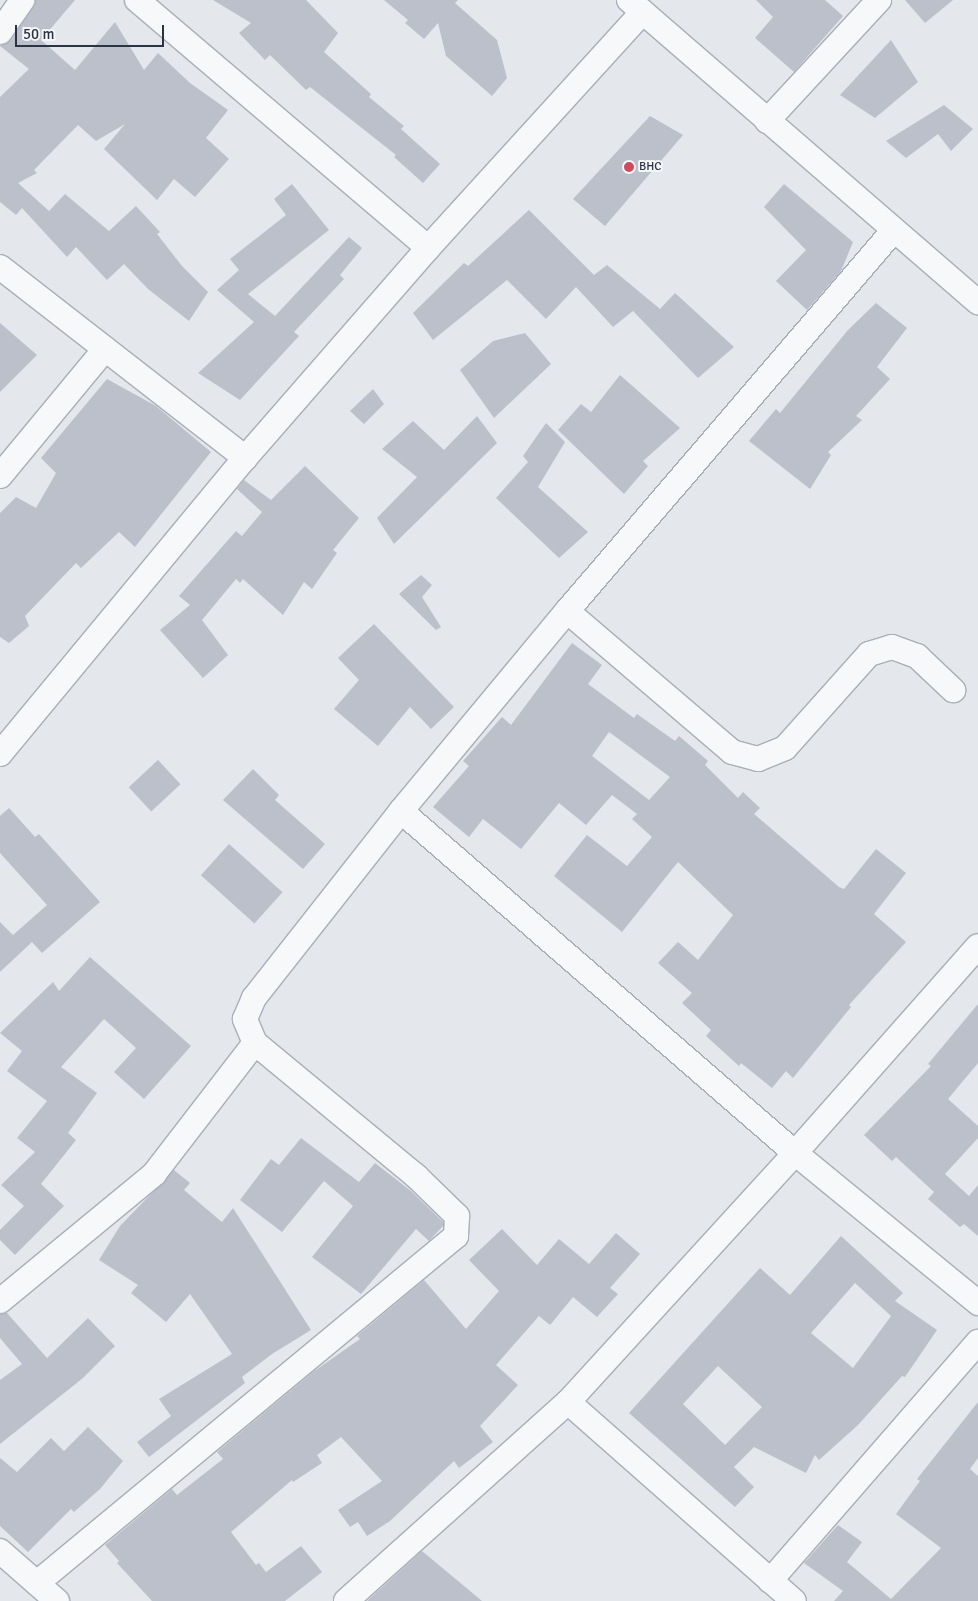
<!DOCTYPE html>
<html>
<head>
<meta charset="utf-8">
<style>
	body { margin:0 }
	#map { position:relative; width:978px; height:1601px; overflow:hidden; background:#e4e7ec; font-family:Signika,sans-serif }
	div>[style] { position:absolute }
	[style*='--x'] { left:calc(var(--x)*1px); top:calc(var(--y)*1px); width:calc(var(--w)*1px); rotate:calc(var(--a)*1deg) }
	.building>* { inset:0; background:#bbc0ca; transform-origin:0 0 }
	.roads { filter:drop-shadow(1px 0 #a9aeb7) drop-shadow(-1px 0 #a9aeb7) drop-shadow(0 1px #a9aeb7) drop-shadow(0 -1px #a9aeb7) }
	.minor>* { height:24px; margin:-12px; padding:0 12px; transform-origin:12px; border-radius:12px; background:#f7f8fa }
	.dots>* { width:14px; height:14px; translate:-50% -50%; box-sizing:border-box; border:2px solid #f4f6f9; border-radius:50% }
	span { translate:-50% -50%; white-space:nowrap; text-align:center; line-height:1.15; -webkit-text-stroke:4px #f4f6f9; paint-order:stroke }
	.poi-label { font-size:12px; color:#2b3445 }
	.left { translate:0 -50%; text-align:left }
	.scale { position:absolute; left:15px; top:25px; width:149px; height:22px; box-sizing:border-box; border:2px solid #2b3445; border-top:0; padding-left:6px; font-size:15px; line-height:18px; white-space:nowrap; color:#2b3445; -webkit-text-stroke:4px #f4f6f9; paint-order:stroke }
</style>
</head>
<body>
<div id="map">
	<div class="building">
		<i style="clip-path:polygon(36px 0,75px 0,41px 40px,75px 70px,115px 22px,144px 70px,158px 53px,190px 83px,228px 110px,206px 138px,229px 159px,195px 197px,174px 179px,157px 200px,104px 149px,125px 124px,96px 141px,78px 125px,34px 170px,37px 173px,18px 183px,49px 211px,65px 194px,109px 231px,136px 206px,160px 232px,157px 234px,182px 266px,208px 292px,189px 321px,148px 289px,124px 264px,107px 280px,76px 247px,67px 257px,22px 208px,16px 215px,0 202px,0 97px,29px 69px,0 46px,11px 40px)"></i>
		<i style="clip-path:polygon(213px 0,306px 0,338px 33px,324px 52px,371px 94px,369px 97px,404px 126px,401px 129px,440px 164px,423px 183px,394px 157px,396px 155px,310px 87px,306px 90px,270px 55px,265px 60px,239px 33px,251px 23px)"></i>
		<i style="clip-path:polygon(384px 0,458px 0,455px 3px,497px 40px,507px 78px,492px 96px,446px 56px,438px 23px,424px 39px,405px 23px,408px 20px)"></i>
		<i style="clip-path:polygon(756px 0,825px 0,843px 16px,794px 72px,755px 38px,773px 17px)"></i>
		<i style="clip-path:polygon(905px 0,953px 0,925px 23px)"></i>
		<i style="clip-path:polygon(891px 40px,918px 82px,875px 118px,840px 95px)"></i>
		<i style="clip-path:polygon(944px 105px,973px 129px,951px 151px,938px 134px,906px 158px,886px 141px)"></i>
		<i style="clip-path:polygon(650px 116px,683px 135px,605px 226px,573px 199px)"></i>
		<i style="clip-path:polygon(292px 184px,329px 230px,248px 294px,275px 316px,349px 237px,362px 248px,340px 275px,344px 279px,294px 332px,299px 336px,240px 400px,198px 373px,254px 322px,217px 290px,239px 270px,230px 259px,286px 215px,274px 199px)"></i>
		<i style="clip-path:polygon(784px 184px,853px 242px,841px 271px,807px 310px,776px 281px,806px 250px,764px 207px)"></i>
		<i style="clip-path:polygon(529px 210px,594px 275px,607px 265px,660px 309px,675px 293px,734px 347px,698px 378px,633px 311px,613px 327px,576px 287px,546px 319px,507px 280px,433px 340px,413px 313px,464px 263px,468px 266px)"></i>
		<i style="clip-path:polygon(876px 303px,907px 328px,877px 367px,890px 379px,856px 416px,862px 420px,828px 452px,831px 455px,810px 489px,749px 441px,776px 409px,780px 413px,848px 330px)"></i>
		<i style="clip-path:polygon(0 323px,37px 355px,0 392px)"></i>
		<i style="clip-path:polygon(525px 333px,551px 364px,494px 418px,460px 370px,493px 341px)"></i>
		<i style="clip-path:polygon(620px 375px,680px 428px,643px 461px,648px 466px,624px 494px,558px 430px,581px 404px,591px 412px)"></i>
		<i style="clip-path:polygon(107px 379px,156px 406px,211px 452px,135px 547px,119px 532px,81px 568px,76px 563px,25px 616px,29px 626px,9px 643px,0 637px,0 513px,16px 497px,36px 508px,56px 473px,41px 458px)"></i>
		<i style="clip-path:polygon(373px 389px,384px 404px,364px 424px,350px 411px)"></i>
		<i style="clip-path:polygon(477px 416px,497px 443px,394px 544px,377px 518px,417px 477px,382px 449px,413px 421px,444px 450px)"></i>
		<i style="clip-path:polygon(546px 423px,565px 442px,538px 487px,588px 532px,559px 558px,496px 498px,528px 462px,523px 456px)"></i>
		<i style="clip-path:polygon(305px 466px,359px 518px,333px 550px,337px 553px,312px 589px,304px 582px,283px 615px,243px 579px,240px 583px,236px 579px,202px 620px,228px 655px,203px 678px,160px 630px,190px 605px,179px 596px,236px 531px,242px 536px,262px 512px,237px 489px,244px 480px,271px 500px)"></i>
		<i style="clip-path:polygon(421px 575px,432px 585px,422px 597px,441px 627px,436px 630px,399px 594px)"></i>
		<i style="clip-path:polygon(374px 624px,454px 707px,431px 729px,410px 707px,378px 746px,334px 709px,359px 680px,338px 658px)"></i>
		<i style="clip-path:polygon(evenodd,572px 643px,602px 665px,588px 684px,634px 718px,637px 714px,675px 741px,679px 736px,708px 761px,705px 765px,738px 798px,743px 792px,760px 808px,754px 814px,839px 887px,844px 889px,876px 849px,906px 873px,874px 914px,906px 942px,849px 1005px,851px 1007px,793px 1078px,786px 1071px,772px 1088px,741px 1063px,739px 1066px,706px 1036px,711px 1030px,682px 1003px,692px 993px,658px 963px,678px 942px,698px 960px,733px 915px,678px 862px,622px 932px,554px 876px,587px 835px,627px 866px,652px 837px,632px 819px,637px 814px,612px 795px,586px 825px,559px 803px,521px 849px,483px 819px,469px 837px,433px 807px,469px 766px,463px 761px,502px 717px,511px 725px,572px 643px,609px 732px,670px 777px,649px 800px,592px 756px,609px 732px)"></i>
		<i style="left:158px;top:760px;width:33px;height:40px;rotate:47deg"></i>
		<i style="clip-path:polygon(253px 769px,279px 795px,275px 800px,325px 844px,303px 869px,223px 800px)"></i>
		<i style="clip-path:polygon(9px 808px,35px 837px,39px 834px,100px 902px,42px 953px,32px 942px,0 972px,0 922px,13px 935px,47px 905px,0 853px,0 816px)"></i>
		<i style="left:229px;top:844px;width:72px;height:42px;rotate:42deg"></i>
		<i style="clip-path:polygon(90px 957px,191px 1046px,144px 1099px,114px 1072px,136px 1048px,104px 1019px,61px 1067px,97px 1093px,68px 1133px,76px 1140px,41px 1184px,64px 1206px,15px 1255px,0 1240px,0 1230px,24px 1206px,1px 1185px,35px 1152px,17px 1138px,47px 1101px,7px 1071px,22px 1051px,0 1033px,53px 982px,59px 991px)"></i>
		<i style="clip-path:polygon(978px 1004px,978px 1063px,948px 1099px,978px 1126px,978px 1138px,945px 1174px,969px 1196px,978px 1185px,978px 1236px,964px 1224px,960px 1227px,928px 1199px,934px 1192px,896px 1157px,892px 1161px,864px 1135px,931px 1066px,928px 1064px)"></i>
		<i style="clip-path:polygon(301px 1138px,359px 1182px,375px 1163px,411px 1191px,443px 1222px,443px 1226px,429px 1241px,416px 1229px,361px 1294px,312px 1257px,353px 1206px,324px 1181px,282px 1232px,240px 1200px,271px 1159px,279px 1165px)"></i>
		<i style="clip-path:polygon(174px 1170px,190px 1183px,184px 1190px,222px 1222px,233px 1208px,311px 1330px,272px 1354px,242px 1377px,245px 1383px,149px 1457px,137px 1442px,171px 1416px,159px 1399px,232px 1354px,190px 1294px,166px 1322px,131px 1293px,138px 1285px,99px 1260px,120px 1226px)"></i>
		<i style="clip-path:polygon(502px 1229px,537px 1265px,559px 1239px,589px 1264px,616px 1233px,640px 1254px,610px 1288px,618px 1294px,597px 1317px,573px 1297px,550px 1325px,539px 1316px,496px 1365px,518px 1385px,480px 1426px,493px 1442px,459px 1468px,454px 1461px,390px 1521px,367px 1536px,358px 1522px,350px 1527px,338px 1510px,382px 1481px,341px 1437px,317px 1455px,322px 1463px,293px 1482px,292px 1480px,231px 1532px,256px 1565px,259px 1563px,266px 1572px,301px 1546px,322px 1572px,285px 1601px,152px 1601px,117px 1563px,119px 1561px,105px 1545px,172px 1489px,177px 1495px,223px 1459px,217px 1452px,313px 1372px,360px 1339px,357px 1336px,424px 1280px,466px 1329px,499px 1291px,469px 1260px)"></i>
		<i style="clip-path:polygon(evenodd,841px 1236px,903px 1293px,895px 1301px,937px 1330px,905px 1377px,902px 1376px,858px 1425px,819px 1460px,815px 1455px,806px 1473px,754px 1447px,734px 1467px,754px 1487px,735px 1507px,629px 1413px,760px 1268px,790px 1295px,841px 1236px,855px 1283px,891px 1316px,853px 1368px,811px 1333px,855px 1283px,841px 1236px,718px 1366px,762px 1407px,725px 1445px,683px 1404px,718px 1366px)"></i>
		<i style="clip-path:polygon(7px 1313px,47px 1358px,88px 1318px,115px 1346px,83px 1378px,0 1444px,0 1380px,22px 1364px,0 1338px,0 1314px)"></i>
		<i style="clip-path:polygon(978px 1402px,978px 1458px,970px 1469px,978px 1476px,978px 1601px,834px 1601px,843px 1591px,804px 1563px,838px 1525px,862px 1542px,847px 1562px,891px 1599px,941px 1548px,896px 1514px,920px 1481px,917px 1479px)"></i>
		<i style="clip-path:polygon(88px 1427px,123px 1461px,100px 1489px,74px 1512px,71px 1509px,28px 1552px,0 1526px,0 1458px,17px 1472px,51px 1438px,64px 1451px)"></i>
		<i style="clip-path:polygon(422px 1551px,482px 1601px,367px 1601px)"></i>
	</div>
	<div class="roads">
		<div class="minor">
			<i style="--x:137;--y:0;--w:382;--a:40.4"></i>
			<i style="--x:629;--y:0;--w:462;--a:40.9"></i>
			<i style="--x:0;--y:32;--w:39;--a:-55"></i>
			<i style="--x:767;--y:121;--w:165;--a:-47.2"></i>
			<i style="--x:0;--y:267;--w:311;--a:37.9"></i>
			<i style="--x:0;--y:476;--w:165;--a:-50.4"></i>
			<i style="--x:567;--y:611;--w:217;--a:40.5"></i>
			<i style="--x:732;--y:752;--w:27;--a:15"></i>
			<i style="--x:758;--y:759;--w:29;--a:-22"></i>
			<i style="--x:785;--y:748;--w:126;--a:-48.2"></i>
			<i style="--x:869;--y:654;--w:24;--a:-17"></i>
			<i style="--x:892;--y:647;--w:27;--a:20"></i>
			<i style="--x:917;--y:656;--w:50;--a:43.4"></i>
			<i style="--x:0;--y:754;--w:384;--a:-50.4"></i>
			<i style="--x:245;--y:458;--w:279;--a:-48.9"></i>
			<i style="--x:428;--y:248;--w:319;--a:-47.7"></i>
			<i style="--x:401;--y:811;--w:522;--a:40.96"></i>
			<i style="--x:795;--y:1153;--w:237;--a:39.3"></i>
			<i style="--x:0;--y:1301;--w:200;--a:-39.5"></i>
			<i style="--x:154;--y:1174;--w:165;--a:-52.4"></i>
			<i style="--x:255;--y:1043;--w:26;--a:-113"></i>
			<i style="--x:245;--y:1019;--w:23;--a:-67"></i>
			<i style="--x:254;--y:998;--w:238;--a:-51.8"></i>
			<i style="--x:401;--y:811;--w:260;--a:-50.3"></i>
			<i style="--x:567;--y:611;--w:502;--a:-49.36"></i>
			<i style="--x:568;--y:1402;--w:301;--a:41.4"></i>
			<i style="--x:0;--y:1551;--w:76;--a:41.3"></i>
			<i style="--x:770;--y:1581;--w:317;--a:-49"></i>
			<i style="--x:37;--y:1583;--w:544;--a:-39.63"></i>
			<i style="--x:456;--y:1236;--w:20;--a:-87"></i>
			<i style="--x:457;--y:1216;--w:57;--a:-135.7"></i>
			<i style="--x:416;--y:1176;--w:209;--a:-140.4"></i>
			<i style="--x:346;--y:1601;--w:298;--a:-41.9"></i>
			<i style="--x:568;--y:1402;--w:337;--a:-47.6"></i>
			<i style="--x:795;--y:1153;--w:276;--a:-48.5"></i>
		</div>
	</div>
	<div class="dots">
		<i style="left:629px;top:167px;background:#d1495b"></i>
	</div>
	<div class="poi-label">
		<span class="left" style="left:639px;top:167px">BHC</span>
	</div>
	<div class="scale">50 m</div>
</div>
</body>
</html>
